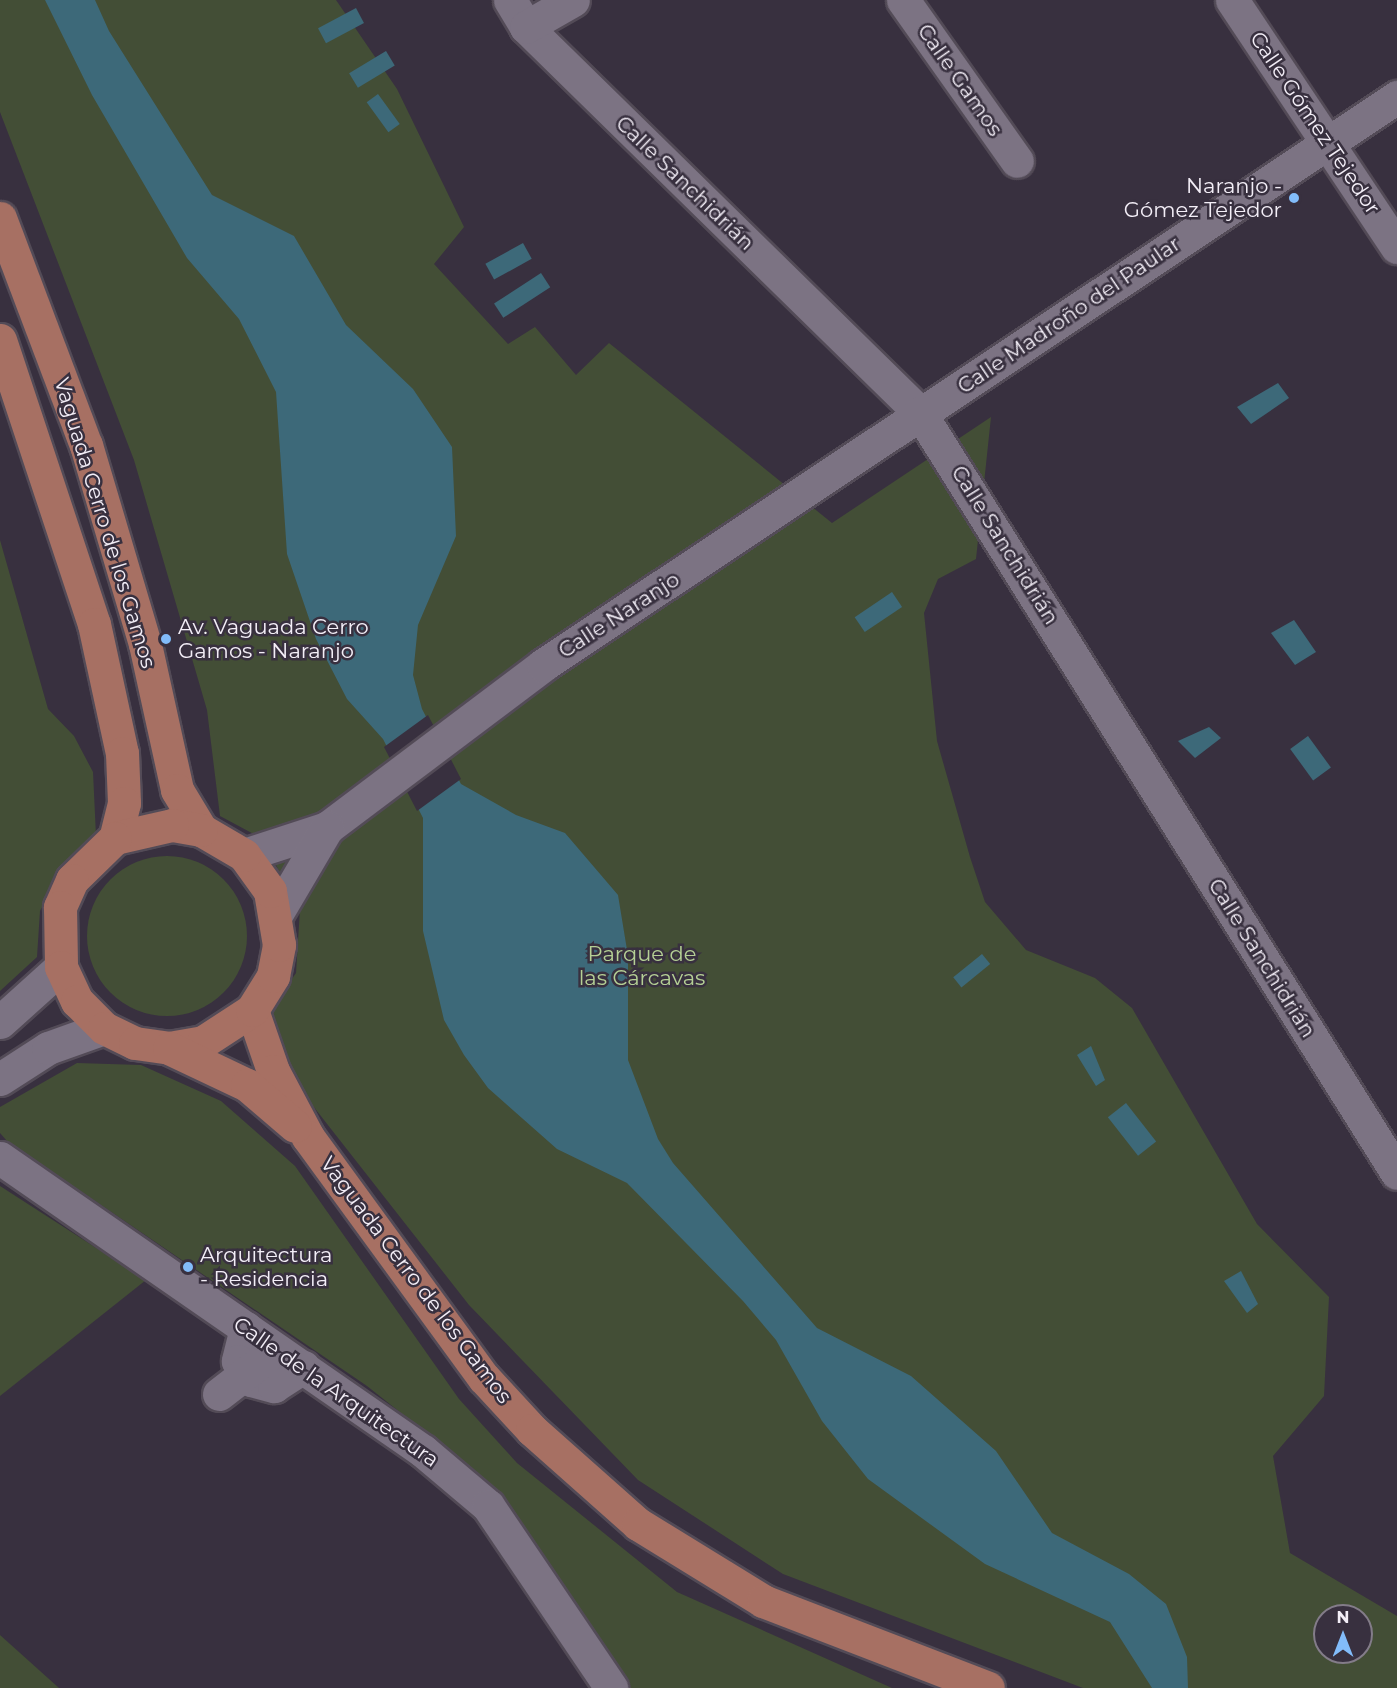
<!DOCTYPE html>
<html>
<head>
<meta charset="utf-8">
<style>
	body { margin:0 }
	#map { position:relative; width:1397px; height:1688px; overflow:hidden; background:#38303f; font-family:Montserrat,sans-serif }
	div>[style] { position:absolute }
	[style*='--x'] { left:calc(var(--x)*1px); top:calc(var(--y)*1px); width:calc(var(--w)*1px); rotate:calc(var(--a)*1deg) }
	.green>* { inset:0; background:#434e36 }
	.round { border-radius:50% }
	.water>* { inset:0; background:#3d6979; transform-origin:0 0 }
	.pier>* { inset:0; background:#38303f }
	.roads { filter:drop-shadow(2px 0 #534b57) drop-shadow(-2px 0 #534b57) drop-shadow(0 2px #534b57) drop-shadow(0 -2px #534b57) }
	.minor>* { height:33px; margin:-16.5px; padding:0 16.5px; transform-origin:16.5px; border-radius:16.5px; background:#7c7383 }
	.major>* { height:33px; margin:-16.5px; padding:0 16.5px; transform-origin:16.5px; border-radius:16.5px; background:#a77063 }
	.dots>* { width:16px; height:16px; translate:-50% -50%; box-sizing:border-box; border:3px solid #38303f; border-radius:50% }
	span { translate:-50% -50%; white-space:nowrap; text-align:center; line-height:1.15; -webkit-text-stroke:5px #38303f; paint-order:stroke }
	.street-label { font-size:21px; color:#f3eef7 }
	.poi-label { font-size:21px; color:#f3eef7 }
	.right { translate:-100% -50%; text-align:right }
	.left { translate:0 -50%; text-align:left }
	.park-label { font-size:21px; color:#b5d095 }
	.north { position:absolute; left:1313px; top:1604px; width:60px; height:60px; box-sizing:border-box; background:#38303f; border:2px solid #837c89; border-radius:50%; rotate:0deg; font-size:16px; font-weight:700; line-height:24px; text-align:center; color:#f3eef7 }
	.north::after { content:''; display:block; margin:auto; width:21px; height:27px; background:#82bcfa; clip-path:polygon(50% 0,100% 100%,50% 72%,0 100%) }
</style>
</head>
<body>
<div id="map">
	<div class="green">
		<i style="clip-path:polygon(evenodd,0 0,336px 0,397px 89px,464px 227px,434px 264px,508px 344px,535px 327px,576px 375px,609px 343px,832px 523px,991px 417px,976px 559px,938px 579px,924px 613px,937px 741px,970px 857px,985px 902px,1026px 950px,1095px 978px,1132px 1008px,1257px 1224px,1329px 1297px,1324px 1396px,1273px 1456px,1290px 1553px,1397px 1616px,1397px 1688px,1083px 1688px,783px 1574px,638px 1480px,469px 1305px,255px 1032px,296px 973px,300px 909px,261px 838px,220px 816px,207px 710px,134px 460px,0 112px,0 0,1325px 1616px,1361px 1616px,1361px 1652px,1325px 1652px,1325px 1616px)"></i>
		<i style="clip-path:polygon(0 540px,48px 709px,74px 736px,93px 772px,96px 836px,63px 864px,40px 911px,37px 957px,0 991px)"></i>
		<i class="round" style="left:87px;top:856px;width:160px;height:160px"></i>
		<i style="clip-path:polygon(77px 1063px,141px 1065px,221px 1101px,295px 1166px,459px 1399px,517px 1463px,677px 1592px,892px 1688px,630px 1688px,498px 1490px,367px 1386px,7px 1141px,0 1133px,0 1107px)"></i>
		<i style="clip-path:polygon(0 1186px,146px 1280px,0 1396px)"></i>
		<i style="clip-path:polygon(0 1635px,59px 1688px,0 1688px)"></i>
	</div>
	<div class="water">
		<i style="clip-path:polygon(45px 0,95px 0,109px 31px,212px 195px,294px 236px,346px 325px,413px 389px,452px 447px,456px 536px,418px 625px,413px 675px,422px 709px,461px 784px,516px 815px,565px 833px,618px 895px,628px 956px,628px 1060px,658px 1139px,673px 1163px,817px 1328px,911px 1376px,996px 1451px,1052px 1533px,1129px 1574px,1166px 1604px,1187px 1657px,1188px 1688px,1152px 1688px,1110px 1622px,985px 1564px,868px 1479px,822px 1421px,776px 1340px,743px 1301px,627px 1183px,557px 1149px,488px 1088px,464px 1055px,444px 1020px,423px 931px,423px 818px,383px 739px,347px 699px,316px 639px,287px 554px,276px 392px,239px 319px,187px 258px,92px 95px)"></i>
		<i style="left:356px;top:8px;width:17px;height:43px;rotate:62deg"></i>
		<i style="left:386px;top:51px;width:17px;height:43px;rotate:59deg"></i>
		<i style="left:378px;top:94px;width:37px;height:14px;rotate:54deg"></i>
		<i style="left:523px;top:243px;width:18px;height:43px;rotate:61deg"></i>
		<i style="left:541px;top:273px;width:17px;height:56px;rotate:57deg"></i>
		<i style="clip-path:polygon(1278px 383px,1289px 398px,1251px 424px,1237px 407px)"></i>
		<i style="left:892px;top:592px;width:18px;height:45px;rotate:56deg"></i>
		<i style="clip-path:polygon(1294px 620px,1316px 652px,1295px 665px,1271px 633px)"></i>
		<i style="clip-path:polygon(1209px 727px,1221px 738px,1195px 758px,1178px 741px)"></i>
		<i style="left:1308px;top:736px;width:39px;height:22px;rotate:54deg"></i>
		<i style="left:982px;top:954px;width:13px;height:37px;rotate:51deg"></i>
		<i style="clip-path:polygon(1091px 1046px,1105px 1080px,1096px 1086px,1077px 1055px)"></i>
		<i style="left:1126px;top:1103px;width:49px;height:23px;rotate:52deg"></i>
		<i style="clip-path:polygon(1241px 1271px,1258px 1304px,1247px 1313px,1224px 1281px)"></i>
	</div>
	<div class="pier">
		<i style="clip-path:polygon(428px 715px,461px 779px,417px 811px,384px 747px)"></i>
	</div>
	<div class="roads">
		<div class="minor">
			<i style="--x:510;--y:0;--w:31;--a:59"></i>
			<i style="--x:526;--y:27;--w:552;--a:44.41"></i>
			<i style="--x:920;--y:413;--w:897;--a:57.89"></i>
			<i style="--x:903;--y:0;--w:197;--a:54.7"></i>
			<i style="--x:1232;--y:0;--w:297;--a:56.3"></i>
			<i style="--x:526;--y:27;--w:54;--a:-29.9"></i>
			<i style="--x:244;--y:855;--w:87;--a:-18"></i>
			<i style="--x:327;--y:828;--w:271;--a:-37"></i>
			<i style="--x:543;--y:665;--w:1026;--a:-33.63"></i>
			<i style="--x:277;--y:913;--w:99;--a:-59.5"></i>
			<i style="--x:0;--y:1022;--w:82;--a:-42"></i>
			<i style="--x:0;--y:1079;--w:57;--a:-32.9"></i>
			<i style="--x:48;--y:1048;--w:59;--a:-19.7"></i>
			<i style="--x:0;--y:1158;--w:515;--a:34.71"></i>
			<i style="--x:423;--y:1451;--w:85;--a:40.2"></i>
			<i style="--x:488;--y:1506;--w:220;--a:55.9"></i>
			<i style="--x:246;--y:1328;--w:34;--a:104"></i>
			<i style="--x:238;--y:1361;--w:23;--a:56"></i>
			<i style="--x:251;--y:1380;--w:24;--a:15"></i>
			<i style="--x:274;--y:1386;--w:35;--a:-33"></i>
			<i style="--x:219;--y:1394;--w:56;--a:-37.7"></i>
		</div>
		<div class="major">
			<i style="--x:0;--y:218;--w:243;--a:69.3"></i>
			<i style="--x:86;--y:445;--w:208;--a:73.5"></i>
			<i style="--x:145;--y:644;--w:149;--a:77.6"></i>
			<i style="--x:177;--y:790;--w:47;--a:59"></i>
			<i style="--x:0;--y:340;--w:299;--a:71.7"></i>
			<i style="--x:94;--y:624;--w:132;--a:77.8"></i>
			<i style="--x:122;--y:753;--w:50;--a:87.7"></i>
			<i style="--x:124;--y:803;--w:36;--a:104"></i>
			<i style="--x:252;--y:1010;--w:65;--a:71"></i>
			<i style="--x:273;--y:1071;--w:75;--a:62.1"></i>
			<i style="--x:308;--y:1137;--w:298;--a:53.9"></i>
			<i style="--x:484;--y:1378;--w:71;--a:47.3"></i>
			<i style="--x:532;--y:1430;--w:142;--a:41.6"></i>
			<i style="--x:638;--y:1524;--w:147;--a:31.6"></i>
			<i style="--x:763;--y:1601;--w:241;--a:21.1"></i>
			<i style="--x:169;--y:1048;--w:35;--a:-10"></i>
			<i style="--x:203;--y:1042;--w:59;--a:-33.1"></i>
			<i style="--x:252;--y:1010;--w:40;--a:-58"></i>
			<i style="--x:273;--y:976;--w:32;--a:-79"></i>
			<i style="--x:279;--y:945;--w:55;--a:-99.5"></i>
			<i style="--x:270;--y:891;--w:44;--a:-125.8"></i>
			<i style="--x:244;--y:855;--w:50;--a:-149.8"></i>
			<i style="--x:201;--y:830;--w:29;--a:-170"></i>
			<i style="--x:172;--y:825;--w:58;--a:167.2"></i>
			<i style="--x:115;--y:838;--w:60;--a:135.7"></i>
			<i style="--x:72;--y:880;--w:30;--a:114"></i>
			<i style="--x:60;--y:907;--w:60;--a:89"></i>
			<i style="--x:61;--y:967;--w:38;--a:65"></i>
			<i style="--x:77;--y:1001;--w:38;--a:45"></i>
			<i style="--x:104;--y:1028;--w:34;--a:26"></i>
			<i style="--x:135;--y:1043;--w:34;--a:8"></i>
			<i style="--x:169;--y:1048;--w:86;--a:25.4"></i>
			<i style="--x:247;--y:1085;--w:63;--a:40.5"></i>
		</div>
	</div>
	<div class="dots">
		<i style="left:1294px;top:198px;background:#82bcfa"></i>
		<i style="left:166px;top:639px;background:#82bcfa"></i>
		<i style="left:188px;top:1267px;background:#82bcfa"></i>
	</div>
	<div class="street-label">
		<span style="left:960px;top:80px;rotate:55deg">Calle Gamos</span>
		<span style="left:1315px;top:123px;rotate:56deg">Calle Gómez Tejedor</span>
		<span style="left:685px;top:183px;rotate:44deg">Calle Sanchidrián</span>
		<span style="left:1069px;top:315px;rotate:-34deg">Calle Madroño del Paular</span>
		<span style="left:105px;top:523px;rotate:73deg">Vaguada Cerro de los Gamos</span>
		<span style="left:1005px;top:545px;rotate:58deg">Calle Sanchidrián</span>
		<span style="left:619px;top:615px;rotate:-33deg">Calle Naranjo</span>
		<span style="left:1262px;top:958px;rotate:58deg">Calle Sanchidrián</span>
		<span style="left:416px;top:1280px;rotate:53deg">Vaguada Cerro de los Gamos</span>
		<span style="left:336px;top:1392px;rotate:35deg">Calle de la Arquitectura</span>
	</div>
	<div class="poi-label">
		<span class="right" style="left:1282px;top:198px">Naranjo -<br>Gómez Tejedor</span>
		<span class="left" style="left:178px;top:639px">Av. Vaguada Cerro<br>Gamos - Naranjo</span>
		<span class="left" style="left:200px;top:1267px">Arquitectura<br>- Residencia</span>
	</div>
	<div class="park-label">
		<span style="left:642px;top:966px">Parque de<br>las Cárcavas</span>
	</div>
	<div class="north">N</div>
</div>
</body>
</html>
